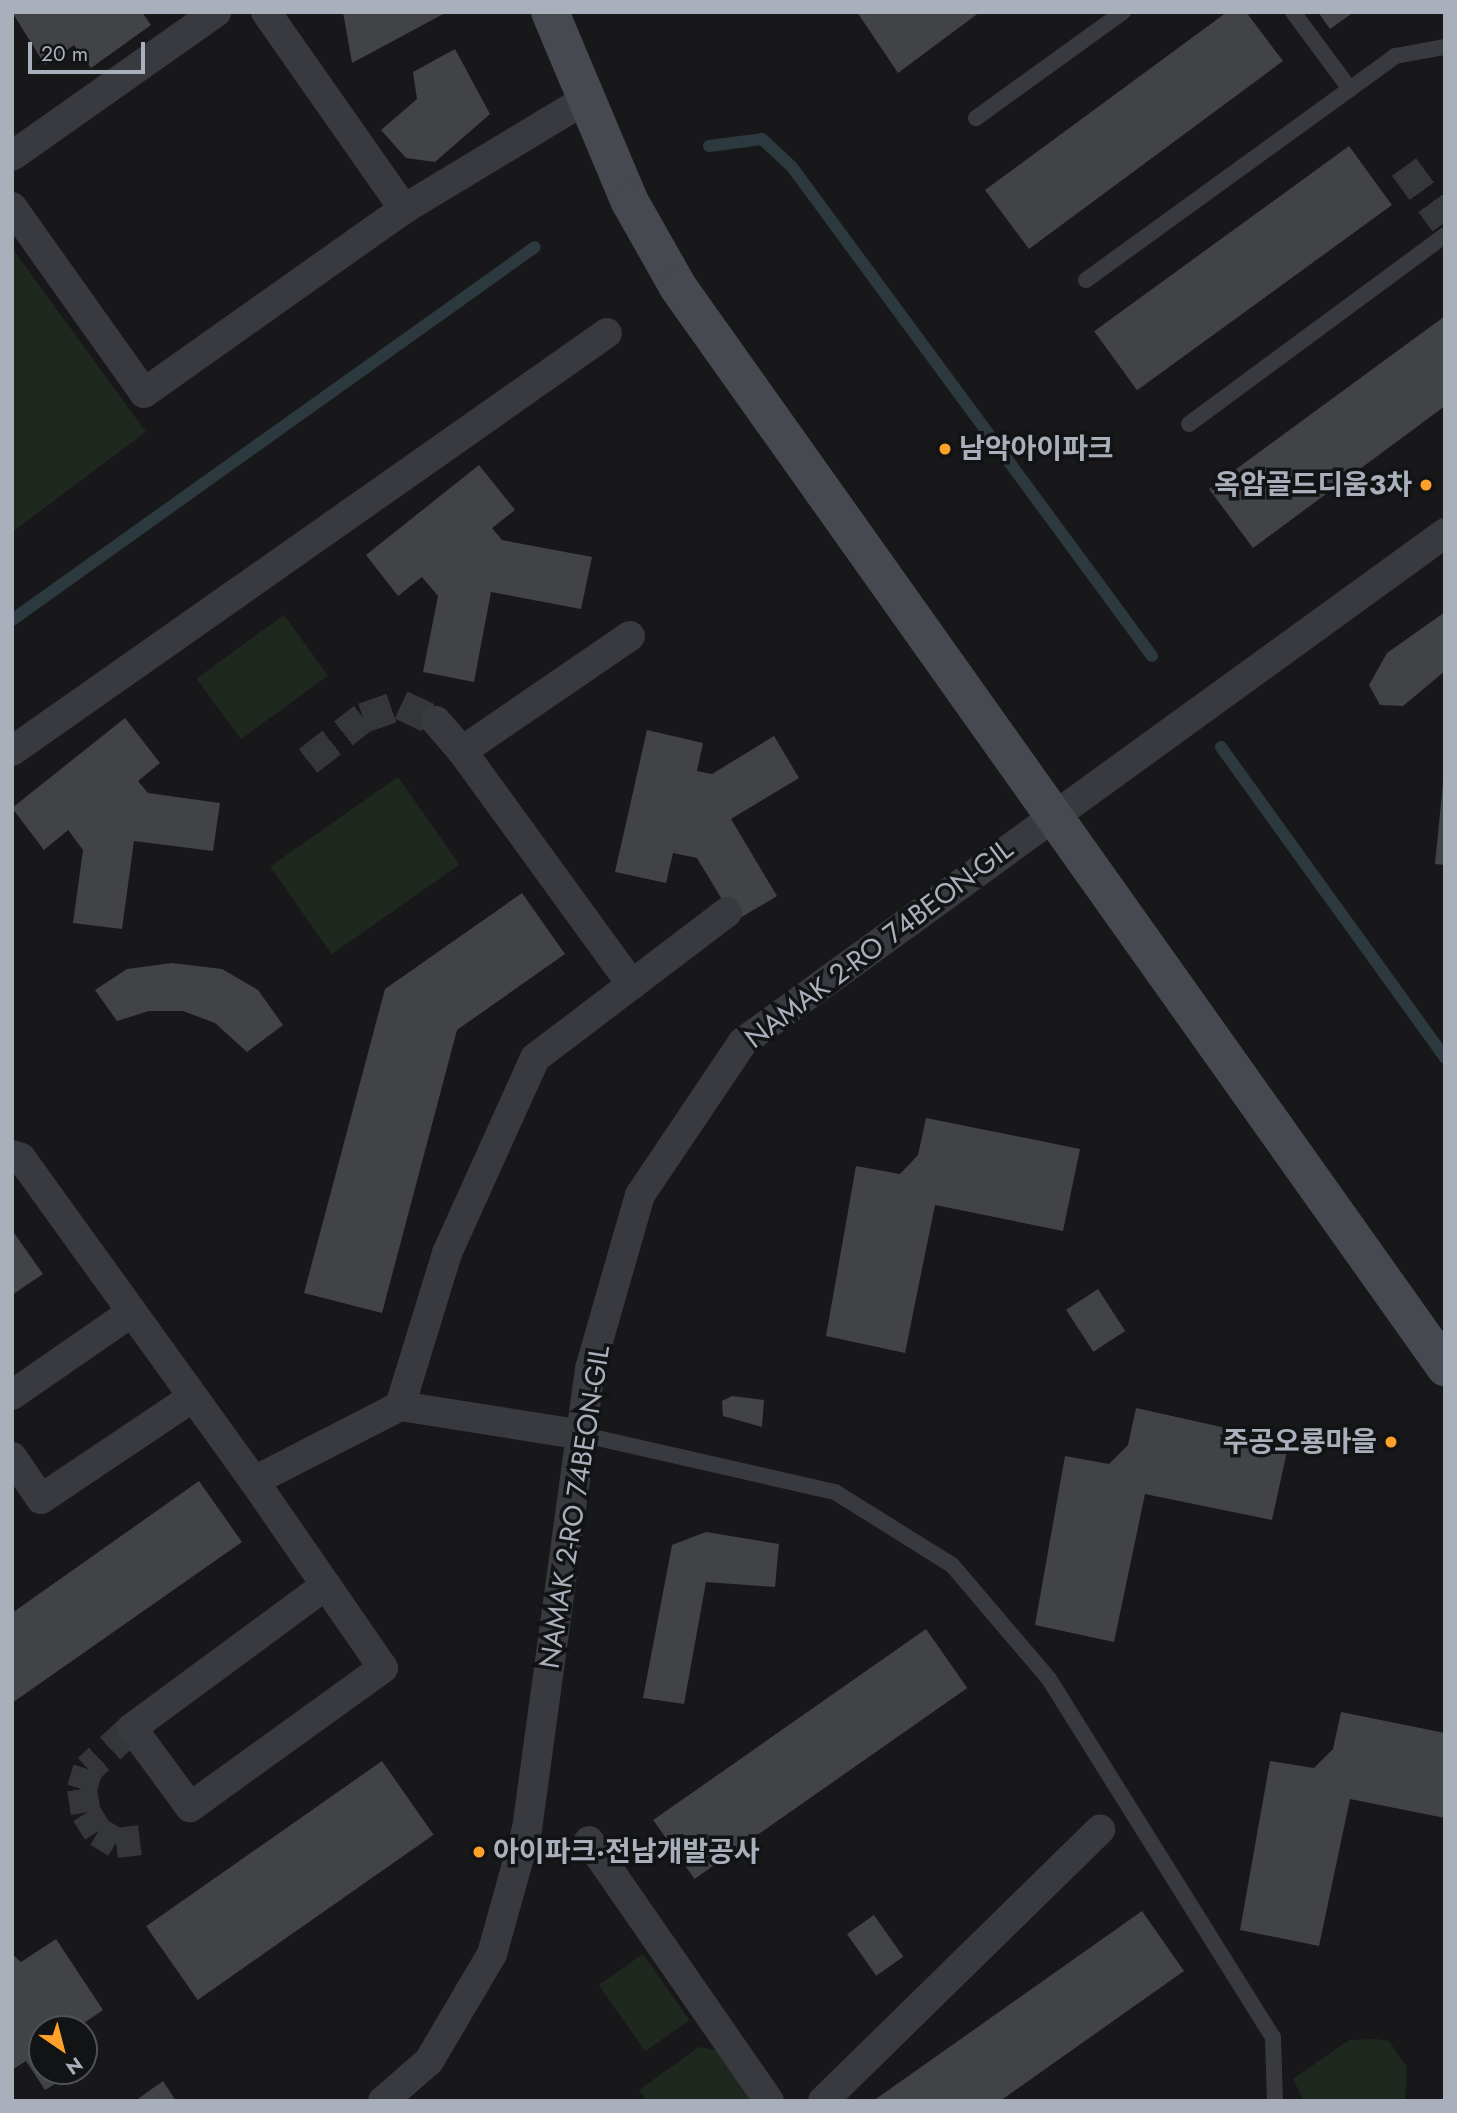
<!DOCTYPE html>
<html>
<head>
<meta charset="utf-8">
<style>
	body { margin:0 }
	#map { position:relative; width:1457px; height:2113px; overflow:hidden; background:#18181a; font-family:Jost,"Noto Sans KR",sans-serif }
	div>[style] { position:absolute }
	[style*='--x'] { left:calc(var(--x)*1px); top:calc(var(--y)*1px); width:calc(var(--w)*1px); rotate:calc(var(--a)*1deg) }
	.green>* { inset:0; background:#1f281f; transform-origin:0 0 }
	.stream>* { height:12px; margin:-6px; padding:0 6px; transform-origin:6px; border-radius:6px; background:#2c393f }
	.building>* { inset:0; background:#414347; transform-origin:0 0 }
	.street-tunnel>* { height:30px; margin-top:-15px; transform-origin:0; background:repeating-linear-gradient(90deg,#35363a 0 30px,transparent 0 45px) }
	.lane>* { height:16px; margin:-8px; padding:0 8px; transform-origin:8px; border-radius:8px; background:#383a3f }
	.street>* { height:30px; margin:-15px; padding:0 15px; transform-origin:15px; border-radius:15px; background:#383a3f }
	.secondary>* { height:38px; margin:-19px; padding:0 19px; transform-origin:19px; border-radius:19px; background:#46494f }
	.dots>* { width:19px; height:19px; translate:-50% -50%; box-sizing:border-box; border:4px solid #121315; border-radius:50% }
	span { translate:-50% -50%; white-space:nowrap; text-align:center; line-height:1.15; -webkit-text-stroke:7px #121315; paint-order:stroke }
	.poi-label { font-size:28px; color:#a9b0bb; font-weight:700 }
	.left { translate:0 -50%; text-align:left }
	.right { translate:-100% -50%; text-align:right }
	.street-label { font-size:28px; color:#a9b0bb }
	.frame { position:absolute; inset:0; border:14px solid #a9b0bb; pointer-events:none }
	.north { position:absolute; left:28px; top:2015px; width:70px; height:70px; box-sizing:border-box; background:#121315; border:2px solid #4e5257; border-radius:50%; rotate:145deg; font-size:19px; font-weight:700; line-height:28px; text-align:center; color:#a9b0bb }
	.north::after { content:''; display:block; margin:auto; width:24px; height:32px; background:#fea12b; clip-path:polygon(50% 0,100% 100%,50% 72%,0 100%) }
	.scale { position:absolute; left:28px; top:42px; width:117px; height:32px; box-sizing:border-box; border:4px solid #a9b0bb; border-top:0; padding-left:9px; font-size:21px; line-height:24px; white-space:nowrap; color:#a9b0bb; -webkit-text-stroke:5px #121315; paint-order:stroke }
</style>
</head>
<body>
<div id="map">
	<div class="green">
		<i style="clip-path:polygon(12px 248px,146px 432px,12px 532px)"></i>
		<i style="left:284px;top:615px;width:75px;height:108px;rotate:54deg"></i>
		<i style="left:398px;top:777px;width:107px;height:156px;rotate:55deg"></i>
		<i style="left:643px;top:1954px;width:81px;height:54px;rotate:55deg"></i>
		<i style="clip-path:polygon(1376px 2039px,1389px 2041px,1407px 2067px,1405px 2101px,1304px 2101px,1293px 2079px,1349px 2040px)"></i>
		<i style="clip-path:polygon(699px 2047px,726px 2052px,760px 2101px,647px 2101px,639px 2090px)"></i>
	</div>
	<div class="stream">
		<i style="--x:709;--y:146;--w:53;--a:-7.5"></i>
		<i style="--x:762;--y:139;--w:41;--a:43"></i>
		<i style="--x:792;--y:167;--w:607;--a:53.64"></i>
		<i style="--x:12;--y:620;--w:642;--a:-35.5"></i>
		<i style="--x:1221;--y:747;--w:383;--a:54.2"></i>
	</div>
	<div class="building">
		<i style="clip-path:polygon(12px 12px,142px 12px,151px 25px,91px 68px,74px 45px,45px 65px)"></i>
		<i style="clip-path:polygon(343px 12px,447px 12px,352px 63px)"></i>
		<i style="clip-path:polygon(857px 12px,980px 12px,898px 73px)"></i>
		<i style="clip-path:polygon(1227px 12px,1246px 12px,1283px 61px,1029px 249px,985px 190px)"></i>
		<i style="clip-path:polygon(1318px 12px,1354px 12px,1330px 29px)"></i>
		<i style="clip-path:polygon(455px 49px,490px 114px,435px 162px,406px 158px,381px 130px,417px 99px,413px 72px)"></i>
		<i style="left:1349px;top:146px;width:73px;height:315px;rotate:54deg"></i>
		<i style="clip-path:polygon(1445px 316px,1445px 406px,1253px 548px,1209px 489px)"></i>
		<i style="clip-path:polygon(479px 465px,515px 510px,492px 528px,502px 540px,592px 557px,581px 609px,491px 592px,474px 682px,423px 672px,438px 596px,422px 577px,398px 596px,366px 555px)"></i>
		<i style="clip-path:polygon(1445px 612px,1445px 671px,1403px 706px,1380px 705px,1369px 685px,1387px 653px)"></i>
		<i style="clip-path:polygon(125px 718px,160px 763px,138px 781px,148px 793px,220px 803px,213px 851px,134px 841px,122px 929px,73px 923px,83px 850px,68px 830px,44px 850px,12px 808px)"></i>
		<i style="clip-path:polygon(647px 730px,703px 743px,697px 771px,712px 774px,774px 736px,799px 778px,731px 819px,777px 896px,735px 921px,697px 858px,673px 853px,666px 883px,615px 872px)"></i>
		<i style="clip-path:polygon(1443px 783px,1445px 783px,1445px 865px,1435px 864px)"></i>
		<i style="clip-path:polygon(522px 893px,565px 954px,457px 1030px,382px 1313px,304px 1293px,385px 989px)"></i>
		<i style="clip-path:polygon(172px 963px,222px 969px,258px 990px,283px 1025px,247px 1052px,215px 1023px,183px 1011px,149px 1011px,117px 1021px,95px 990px,127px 969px)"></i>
		<i style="clip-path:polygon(926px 1118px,1080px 1149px,1063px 1231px,935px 1205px,905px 1353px,826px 1336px,856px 1166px,900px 1174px,918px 1155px)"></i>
		<i style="clip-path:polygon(12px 1230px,43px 1274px,12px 1295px)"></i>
		<i style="left:1098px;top:1289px;width:50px;height:38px;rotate:57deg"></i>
		<i style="clip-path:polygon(732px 1396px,764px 1400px,762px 1427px,723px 1416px,722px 1401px)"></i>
		<i style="clip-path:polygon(1136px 1408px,1289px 1442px,1272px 1520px,1145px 1494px,1114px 1642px,1035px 1625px,1065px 1456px,1109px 1464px,1128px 1445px)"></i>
		<i style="clip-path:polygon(199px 1481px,242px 1542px,12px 1703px,12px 1613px)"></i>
		<i style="clip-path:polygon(706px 1532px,779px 1544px,775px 1587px,706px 1582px,684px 1704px,643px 1698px,672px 1545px)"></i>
		<i style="left:926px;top:1629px;width:72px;height:333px;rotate:55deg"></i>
		<i style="clip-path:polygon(1341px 1712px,1445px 1733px,1445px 1818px,1350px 1799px,1319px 1946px,1240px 1930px,1270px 1761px,1314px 1768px,1333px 1749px)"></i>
		<i style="left:382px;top:1761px;width:90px;height:288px;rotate:55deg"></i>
		<i style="clip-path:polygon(1142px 1911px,1184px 1971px,1000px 2101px,873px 2101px)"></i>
		<i style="left:874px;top:1915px;width:51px;height:33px;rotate:55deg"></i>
		<i style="clip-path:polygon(56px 1939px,103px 2010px,75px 2029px,42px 2029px,42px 2071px,76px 2071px,45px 2090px,26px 2061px,12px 2070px,12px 1954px,21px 1962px)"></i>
		<i style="clip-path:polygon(163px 2081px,176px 2101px,135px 2101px)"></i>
	</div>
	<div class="street-tunnel">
		<i style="--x:1404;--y:167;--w:69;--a:53.8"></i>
		<i style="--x:308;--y:761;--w:70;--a:-38"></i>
		<i style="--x:363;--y:718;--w:40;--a:-18.9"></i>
		<i style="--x:401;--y:705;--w:38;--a:25"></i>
		<i style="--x:132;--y:1728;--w:60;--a:137"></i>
		<i style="--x:88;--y:1769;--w:21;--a:107"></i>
		<i style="--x:82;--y:1789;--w:24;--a:81"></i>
		<i style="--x:86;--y:1813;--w:22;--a:58"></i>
		<i style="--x:98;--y:1832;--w:21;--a:31"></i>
		<i style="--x:116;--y:1843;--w:24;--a:-7"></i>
	</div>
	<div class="lane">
		<i style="--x:1293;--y:12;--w:96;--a:53.5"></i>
		<i style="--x:976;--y:118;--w:181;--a:-35.8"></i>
		<i style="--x:1086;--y:280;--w:382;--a:-35.9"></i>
		<i style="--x:1395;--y:56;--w:51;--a:-10.2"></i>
		<i style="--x:1189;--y:424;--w:318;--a:-36.4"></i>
		<i style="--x:584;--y:1435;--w:257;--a:12.8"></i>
		<i style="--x:835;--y:1492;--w:138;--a:32"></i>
		<i style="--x:952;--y:1565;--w:150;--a:49.6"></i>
		<i style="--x:1049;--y:1679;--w:422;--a:58"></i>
		<i style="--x:1273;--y:2037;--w:64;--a:88.2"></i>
	</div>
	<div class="street">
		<i style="--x:266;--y:12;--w:241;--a:55"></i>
		<i style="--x:12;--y:156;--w:250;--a:-35.2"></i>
		<i style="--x:12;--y:207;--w:228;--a:54.6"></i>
		<i style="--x:144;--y:393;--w:319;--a:-35.3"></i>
		<i style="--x:404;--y:209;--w:211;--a:-31.1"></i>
		<i style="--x:630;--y:636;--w:204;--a:145.6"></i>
		<i style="--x:462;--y:751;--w:289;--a:54"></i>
		<i style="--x:436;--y:721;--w:40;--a:49"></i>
		<i style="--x:12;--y:751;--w:727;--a:-35.09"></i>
		<i style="--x:12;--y:1155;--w:9;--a:18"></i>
		<i style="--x:21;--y:1158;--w:398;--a:54.2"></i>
		<i style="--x:254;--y:1481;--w:164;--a:-27.2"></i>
		<i style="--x:400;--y:1406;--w:186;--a:9"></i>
		<i style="--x:12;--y:1395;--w:146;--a:-34.7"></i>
		<i style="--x:400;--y:1406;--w:160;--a:-72.9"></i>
		<i style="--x:447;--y:1253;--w:214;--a:-65.7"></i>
		<i style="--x:535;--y:1058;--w:241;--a:-37.2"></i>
		<i style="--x:12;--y:1457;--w:51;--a:55.4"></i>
		<i style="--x:41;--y:1499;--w:183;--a:-33.9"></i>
		<i style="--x:254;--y:1481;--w:227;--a:55.4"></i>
		<i style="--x:383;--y:1668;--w:238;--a:144.2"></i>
		<i style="--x:190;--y:1807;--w:98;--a:-126.3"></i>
		<i style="--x:132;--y:1728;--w:241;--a:-36.4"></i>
		<i style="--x:589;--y:1841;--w:316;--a:55.3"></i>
		<i style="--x:383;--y:2101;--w:61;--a:-41"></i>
		<i style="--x:429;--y:2061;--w:124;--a:-59.5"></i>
		<i style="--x:492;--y:1954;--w:130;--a:-74.4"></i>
		<i style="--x:527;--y:1829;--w:464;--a:-82.2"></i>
		<i style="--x:590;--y:1369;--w:181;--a:-74"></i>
		<i style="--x:640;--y:1195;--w:184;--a:-56.1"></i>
		<i style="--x:743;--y:1042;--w:867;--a:-35.94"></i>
		<i style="--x:823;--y:2101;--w:388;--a:-44.4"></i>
	</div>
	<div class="secondary">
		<i style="--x:550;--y:12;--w:206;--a:67.2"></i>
		<i style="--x:630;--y:202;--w:98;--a:60.5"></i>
		<i style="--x:678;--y:287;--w:1325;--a:54.62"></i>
	</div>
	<div class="dots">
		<i style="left:945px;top:449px;background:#fea12b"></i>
		<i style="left:1426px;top:485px;background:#fea12b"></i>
		<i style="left:1391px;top:1442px;background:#fea12b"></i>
		<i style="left:479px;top:1852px;background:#fea12b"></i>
	</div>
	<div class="poi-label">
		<span class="left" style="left:959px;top:449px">남악아이파크</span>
		<span class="right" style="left:1412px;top:485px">옥암골드디움3차</span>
		<span class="right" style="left:1377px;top:1442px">주공오룡마을</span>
		<span class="left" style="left:493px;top:1852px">아이파크·전남개발공사</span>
	</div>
	<div class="street-label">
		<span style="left:879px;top:944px;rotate:-37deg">NAMAK 2-RO 74BEON-GIL</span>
		<span style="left:575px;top:1507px;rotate:-81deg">NAMAK 2-RO 74BEON-GIL</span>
	</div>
	<div class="frame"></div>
	<div class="north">N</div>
	<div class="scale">20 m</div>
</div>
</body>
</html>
